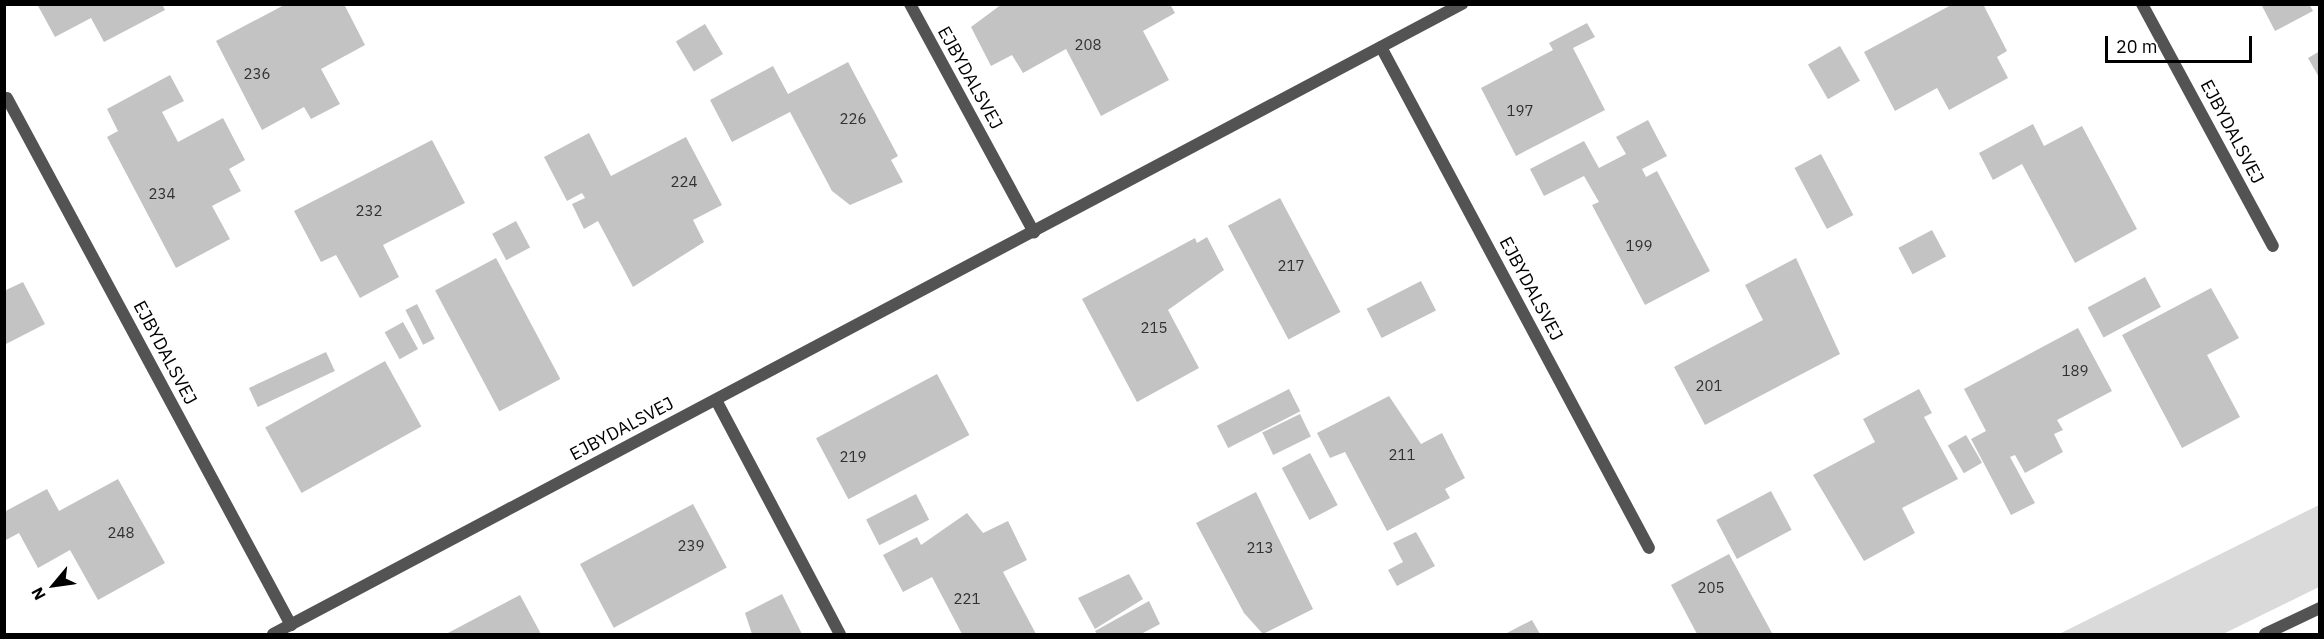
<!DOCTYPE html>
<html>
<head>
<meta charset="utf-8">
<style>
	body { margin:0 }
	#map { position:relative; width:2324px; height:639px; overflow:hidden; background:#fff; font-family:"IBM Plex Sans",sans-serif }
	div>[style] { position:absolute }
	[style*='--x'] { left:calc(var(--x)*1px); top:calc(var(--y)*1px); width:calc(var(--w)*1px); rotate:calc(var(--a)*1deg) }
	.green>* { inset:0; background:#dadada }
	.building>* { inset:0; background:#c3c3c3; transform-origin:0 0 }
	.street>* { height:12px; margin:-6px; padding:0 6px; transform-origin:6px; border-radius:6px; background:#535353 }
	span { translate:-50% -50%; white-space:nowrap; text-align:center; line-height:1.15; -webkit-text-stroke:6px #fff; paint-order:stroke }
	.number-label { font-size:15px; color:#313131 }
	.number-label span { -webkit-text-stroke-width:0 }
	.street-label { font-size:18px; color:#000 }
	.frame { position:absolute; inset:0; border:6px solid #000; pointer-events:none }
	.north { position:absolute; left:24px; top:555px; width:60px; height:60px; -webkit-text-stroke:4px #fff; paint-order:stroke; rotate:241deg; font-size:16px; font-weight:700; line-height:24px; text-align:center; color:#000 }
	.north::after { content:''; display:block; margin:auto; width:21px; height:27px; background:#000; clip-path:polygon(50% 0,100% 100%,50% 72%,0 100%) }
	.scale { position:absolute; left:2105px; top:36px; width:147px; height:27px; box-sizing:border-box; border:3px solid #000; border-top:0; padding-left:8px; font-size:18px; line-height:21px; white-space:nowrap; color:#000; -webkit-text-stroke:4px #fff; paint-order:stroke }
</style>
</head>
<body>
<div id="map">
	<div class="green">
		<i style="clip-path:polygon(2319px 505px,2319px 587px,2223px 634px,2059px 634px)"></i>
	</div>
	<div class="building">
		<i style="clip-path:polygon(37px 4px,162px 4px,165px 10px,104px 42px,91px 18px,55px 37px)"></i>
		<i style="clip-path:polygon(286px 4px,344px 4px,365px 45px,321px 69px,340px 104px,311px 119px,304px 107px,262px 130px,216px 41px)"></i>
		<i style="clip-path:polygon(1002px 4px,1170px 4px,1175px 13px,1143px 31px,1169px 80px,1101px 116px,1066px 49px,1023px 73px,1012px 55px,991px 66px,971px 27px)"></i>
		<i style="clip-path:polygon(1953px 4px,1983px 4px,2007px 51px,1997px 57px,2008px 78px,1949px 110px,1937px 88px,1895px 111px,1864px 52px)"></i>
		<i style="clip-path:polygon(2261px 4px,2309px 4px,2313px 11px,2275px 31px)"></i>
		<i style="clip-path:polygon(1587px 23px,1595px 37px,1573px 48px,1605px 110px,1516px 156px,1481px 88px,1553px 50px,1549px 43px)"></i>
		<i style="left:705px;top:24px;width:35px;height:34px;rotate:59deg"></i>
		<i style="left:1840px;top:46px;width:40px;height:37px;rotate:60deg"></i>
		<i style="clip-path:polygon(2320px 51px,2320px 79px,2308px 58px)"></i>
		<i style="clip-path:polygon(848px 62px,898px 156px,891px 160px,903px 182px,850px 205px,832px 191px,790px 112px,732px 142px,710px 100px,773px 66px,788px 94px)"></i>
		<i style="clip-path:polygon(170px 75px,184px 101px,162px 112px,178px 142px,223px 118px,245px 160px,229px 169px,241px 191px,212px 206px,230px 239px,176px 268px,107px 137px,118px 131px,107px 109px)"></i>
		<i style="clip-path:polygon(1648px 120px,1667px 156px,1642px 169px,1646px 177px,1657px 171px,1710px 271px,1645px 305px,1592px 205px,1599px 202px,1584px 176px,1544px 196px,1530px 169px,1584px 141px,1599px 168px,1626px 154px,1616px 137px)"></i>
		<i style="clip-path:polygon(2033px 124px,2044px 146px,2082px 126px,2137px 229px,2075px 263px,2022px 164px,1993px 180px,1979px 153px)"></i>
		<i style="clip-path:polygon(589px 133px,611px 176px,686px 137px,722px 205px,693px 220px,704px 242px,633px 287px,598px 221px,584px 229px,572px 204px,585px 198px,582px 193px,567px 201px,544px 157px)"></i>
		<i style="clip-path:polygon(432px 140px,465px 203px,383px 245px,399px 277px,360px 298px,336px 255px,321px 262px,294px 211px)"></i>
		<i style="left:1821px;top:154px;width:69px;height:30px;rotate:62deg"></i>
		<i style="left:1280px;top:198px;width:129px;height:59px;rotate:62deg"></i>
		<i style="left:516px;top:221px;width:30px;height:27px;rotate:62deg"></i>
		<i style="left:1932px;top:230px;width:30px;height:38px;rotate:62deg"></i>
		<i style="clip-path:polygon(1207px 237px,1224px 270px,1168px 310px,1199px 368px,1137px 402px,1082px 299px,1195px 238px,1197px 243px)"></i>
		<i style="left:496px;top:258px;width:137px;height:69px;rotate:62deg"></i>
		<i style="clip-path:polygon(1796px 258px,1840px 354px,1705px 425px,1674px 367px,1763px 320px,1745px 285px)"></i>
		<i style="left:2145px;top:277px;width:34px;height:65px;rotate:62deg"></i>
		<i style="left:1421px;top:281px;width:33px;height:61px;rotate:63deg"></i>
		<i style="clip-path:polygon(23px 282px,45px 324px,4px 345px,4px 291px)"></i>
		<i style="clip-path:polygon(2211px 288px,2239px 338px,2207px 355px,2240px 417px,2182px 448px,2122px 335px)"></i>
		<i style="left:417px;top:304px;width:39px;height:13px;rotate:63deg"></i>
		<i style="left:403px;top:322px;width:31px;height:21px;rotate:61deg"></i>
		<i style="clip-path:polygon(2078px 328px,2112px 391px,2057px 420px,2063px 430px,2054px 434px,2063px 452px,2025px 473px,2015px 455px,2010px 457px,2035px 503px,2011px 515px,1971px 439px,1986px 431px,1964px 389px)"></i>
		<i style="left:326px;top:352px;width:21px;height:85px;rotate:65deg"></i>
		<i style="left:385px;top:361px;width:75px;height:137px;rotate:61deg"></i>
		<i style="left:937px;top:374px;width:69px;height:137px;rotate:62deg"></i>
		<i style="left:1289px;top:389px;width:25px;height:81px;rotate:63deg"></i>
		<i style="clip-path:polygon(1919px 389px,1932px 413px,1924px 417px,1958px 479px,1902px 508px,1915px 533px,1864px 561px,1813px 475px,1875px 442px,1863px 419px)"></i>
		<i style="clip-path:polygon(1389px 396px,1421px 444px,1442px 433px,1465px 478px,1445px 489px,1450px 498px,1387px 531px,1345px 452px,1330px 458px,1317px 433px)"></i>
		<i style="left:1300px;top:414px;width:25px;height:42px;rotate:64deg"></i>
		<i style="left:1966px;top:435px;width:32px;height:21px;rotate:60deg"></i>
		<i style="left:1310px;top:453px;width:59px;height:32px;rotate:62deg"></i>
		<i style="clip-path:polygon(118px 479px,165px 563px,98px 600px,70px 550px,38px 568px,19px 533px,4px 541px,4px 512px,47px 489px,59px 511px)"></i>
		<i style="left:1771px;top:491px;width:44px;height:62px;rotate:62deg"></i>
		<i style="clip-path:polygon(1256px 492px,1313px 609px,1263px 634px,1244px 613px,1196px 523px)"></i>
		<i style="left:916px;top:494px;width:29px;height:56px;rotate:63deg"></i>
		<i style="left:693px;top:504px;width:72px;height:128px;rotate:62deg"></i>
		<i style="clip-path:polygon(967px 513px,983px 533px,1008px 521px,1027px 560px,1003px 572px,1036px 634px,962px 634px,932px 577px,903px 592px,883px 555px,917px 537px,921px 545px)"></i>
		<i style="clip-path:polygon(1416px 532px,1435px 566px,1397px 586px,1388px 570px,1403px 562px,1393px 543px)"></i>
		<i style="clip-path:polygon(1729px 554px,1772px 633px,1770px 634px,1697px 634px,1671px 585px)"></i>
		<i style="clip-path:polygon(1129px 574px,1143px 599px,1095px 629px,1078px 598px)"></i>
		<i style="clip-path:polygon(782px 594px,802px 634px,752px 634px,745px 613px)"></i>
		<i style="clip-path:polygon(520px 595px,541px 634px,446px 634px)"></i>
		<i style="clip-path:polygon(1149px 601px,1160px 624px,1141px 634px,1097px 634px,1095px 631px)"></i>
		<i style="clip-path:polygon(1532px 620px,1540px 634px,1505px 634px)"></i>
	</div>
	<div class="street">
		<i style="--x:910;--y:4;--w:260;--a:61.5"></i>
		<i style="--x:2142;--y:4;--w:275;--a:61.6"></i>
		<i style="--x:1381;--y:47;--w:568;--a:61.86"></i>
		<i style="--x:7;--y:98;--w:599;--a:61.68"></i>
		<i style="--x:716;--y:400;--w:265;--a:62.1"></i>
		<i style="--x:273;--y:634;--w:1346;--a:-27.92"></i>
		<i style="--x:2265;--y:634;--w:61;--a:-25.3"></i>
	</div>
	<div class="number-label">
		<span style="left:1088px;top:45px">208</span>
		<span style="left:257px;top:74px">236</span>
		<span style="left:1520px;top:111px">197</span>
		<span style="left:853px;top:119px">226</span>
		<span style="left:684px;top:182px">224</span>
		<span style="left:162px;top:194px">234</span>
		<span style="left:369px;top:211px">232</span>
		<span style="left:1639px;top:246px">199</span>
		<span style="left:1291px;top:266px">217</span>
		<span style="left:1154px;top:328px">215</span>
		<span style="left:2075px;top:371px">189</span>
		<span style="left:1709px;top:386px">201</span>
		<span style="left:1402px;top:455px">211</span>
		<span style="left:853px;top:457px">219</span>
		<span style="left:121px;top:533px">248</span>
		<span style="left:691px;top:546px">239</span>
		<span style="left:1260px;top:548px">213</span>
		<span style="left:1711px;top:588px">205</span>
		<span style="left:967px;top:599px">221</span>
	</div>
	<div class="street-label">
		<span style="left:970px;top:78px;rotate:61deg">EJBYDALSVEJ</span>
		<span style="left:2232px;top:132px;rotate:62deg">EJBYDALSVEJ</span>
		<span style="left:1531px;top:289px;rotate:62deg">EJBYDALSVEJ</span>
		<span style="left:165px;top:353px;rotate:62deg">EJBYDALSVEJ</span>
		<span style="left:622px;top:429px;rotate:-28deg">EJBYDALSVEJ</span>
	</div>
	<div class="frame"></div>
	<div class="north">N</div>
	<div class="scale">20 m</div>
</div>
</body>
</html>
